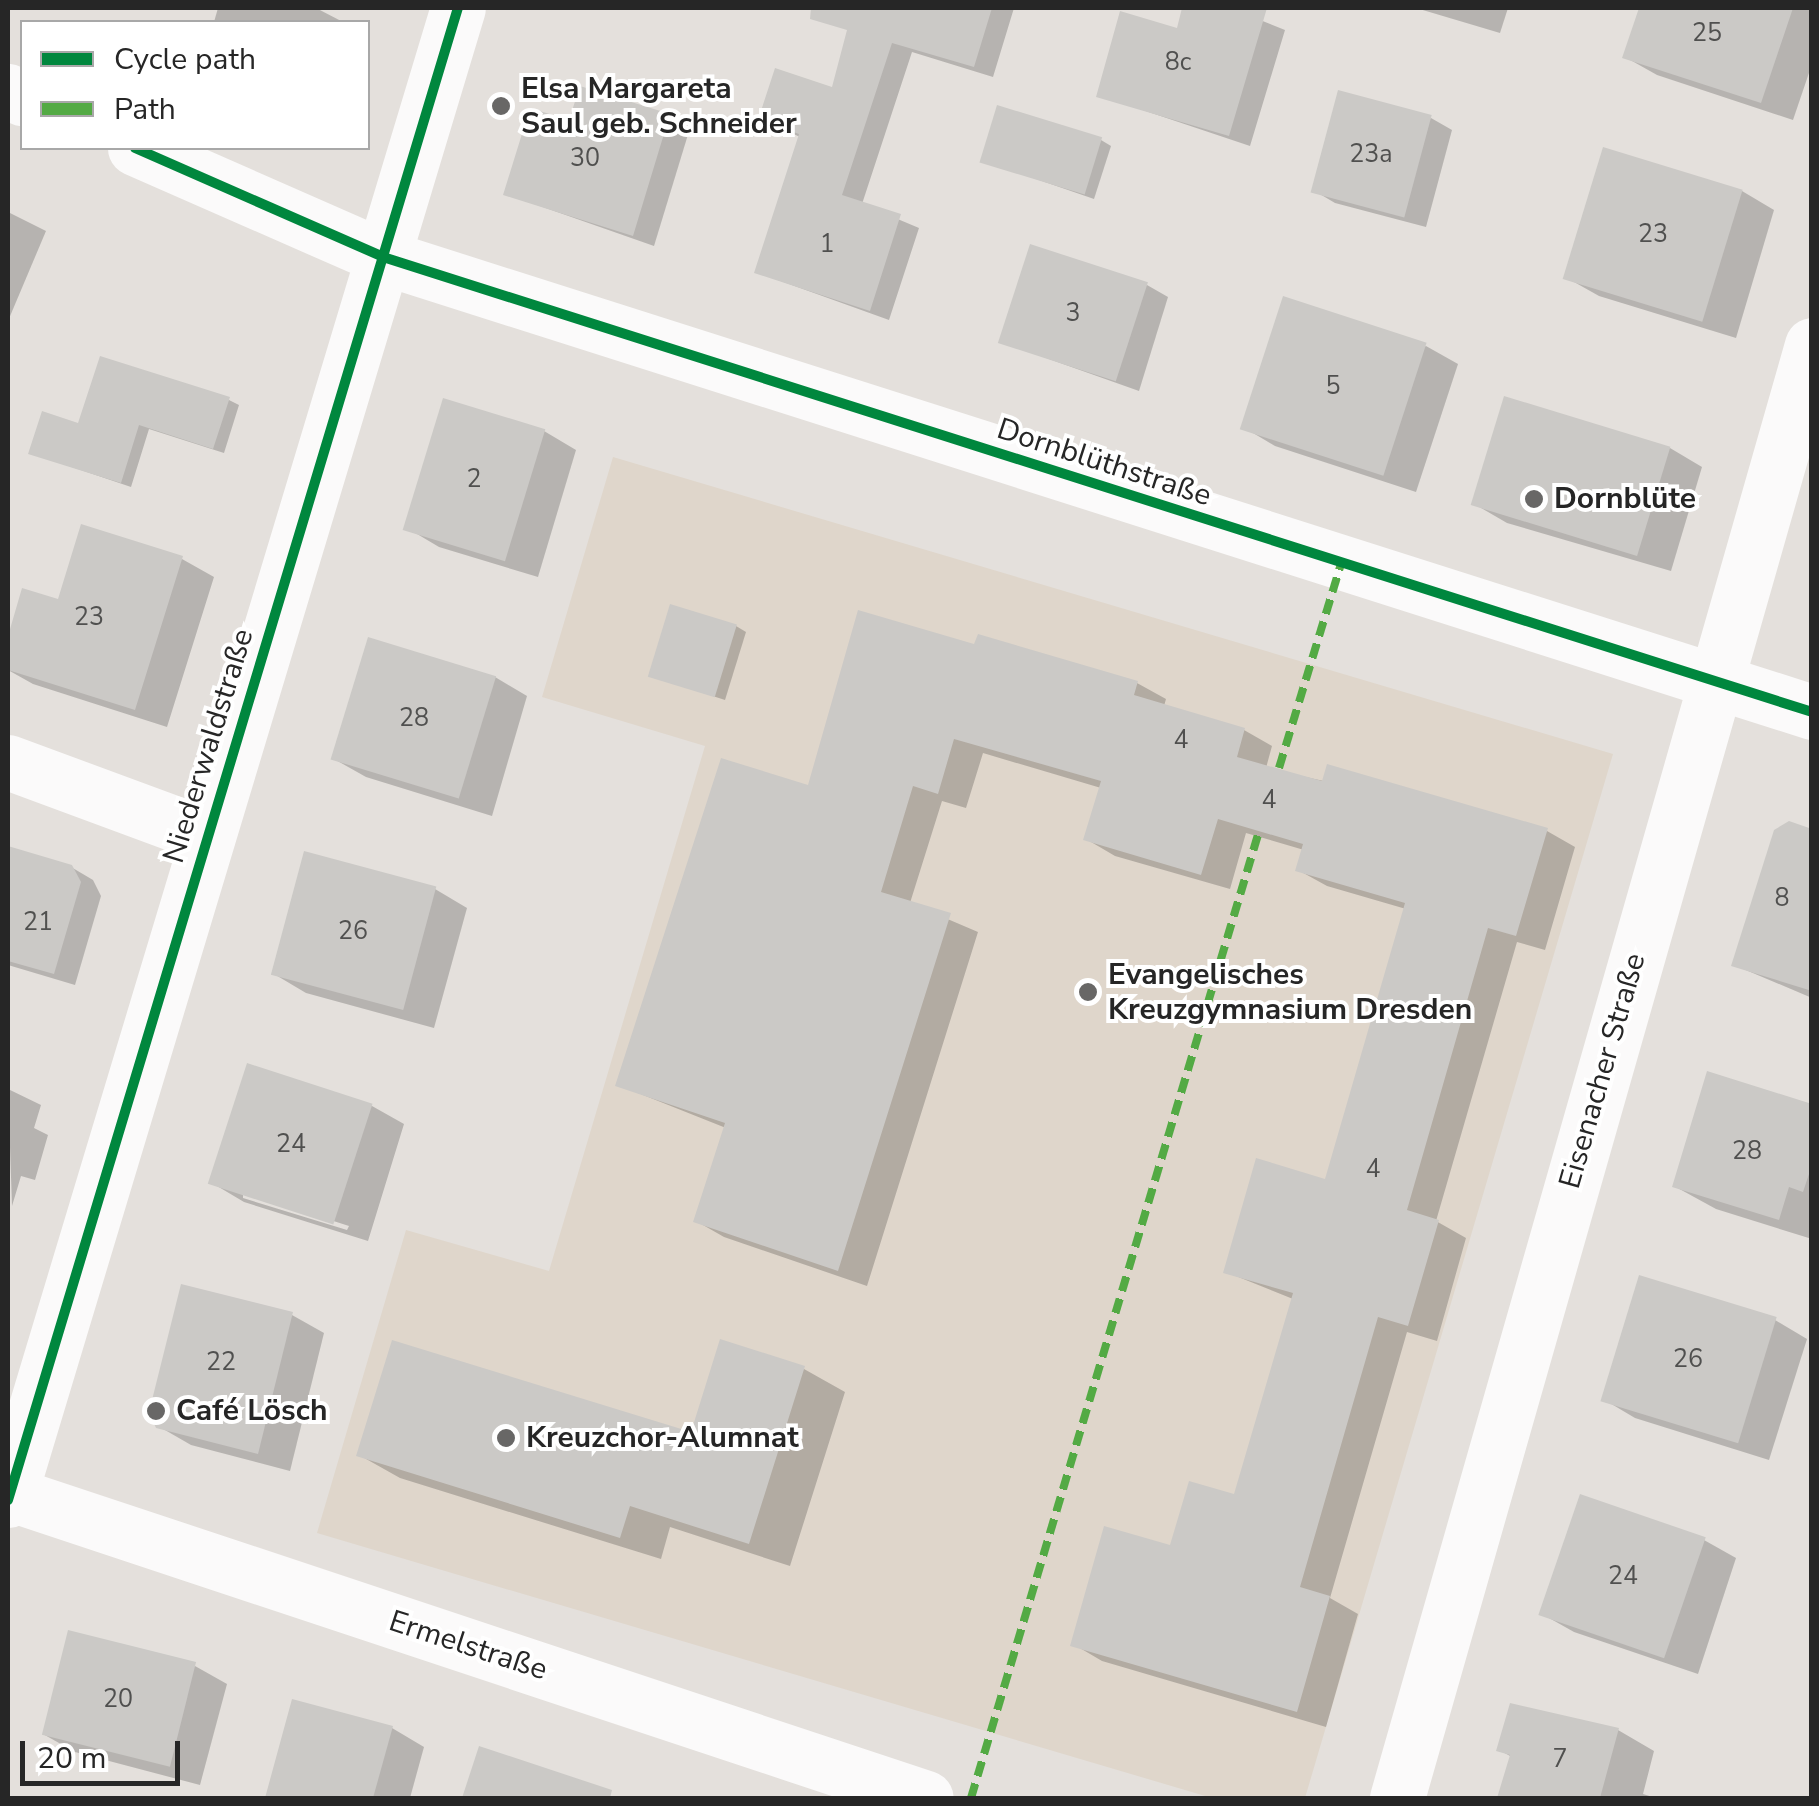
<!DOCTYPE html>
<html>
<head>
<meta charset="utf-8">
<style>
	body { margin:0 }
	#map { position:relative; width:1819px; height:1806px; overflow:hidden; background:#e4e0dc; font-family:"Nunito Sans",sans-serif }
	div>[style] { position:absolute }
	[style*='--x'] { left:calc(var(--x)*1px); top:calc(var(--y)*1px); width:calc(var(--w)*1px); rotate:calc(var(--a)*1deg) }
	.education>* { inset:0; background:#dfd6cb }
	.shadow>* { inset:0; background:#0003 }
	.building>* { inset:0; background:#cbc9c6; transform-origin:0 0 }
	.minor>* { height:55px; margin:-27.5px; padding:0 27.5px; transform-origin:27.5px; border-radius:27.5px; background:#fbfafa }
	.tertiary>* { height:55px; margin:-27.5px; padding:0 27.5px; transform-origin:27.5px; border-radius:27.5px; background:#fbfafa }
	.quiet>* { height:8px; margin-top:-4px; transform-origin:0; background:repeating-linear-gradient(90deg,#53aa44 0 15px,transparent 0 23px) }
	.cycleway>* { height:10px; margin:-5px; padding:0 5px; transform-origin:5px; border-radius:5px; background:#00873e }
	.dots>* { width:28px; height:28px; translate:-50% -50%; box-sizing:border-box; border:5px solid #fff; border-radius:50% }
	span { translate:-50% -50%; white-space:nowrap; text-align:center; line-height:1.15; -webkit-text-stroke:8px #fff; paint-order:stroke }
	.number-label { font-size:25px; color:#50504f }
	.number-label span { -webkit-text-stroke-width:0 }
	.poi-label { font-size:30px; color:#262626; font-weight:700 }
	.left { translate:0 -50%; text-align:left }
	.street-label { font-size:30px; color:#262626 }
	.frame { position:absolute; inset:0; border:10px solid #262626; pointer-events:none }
	.legend { position:absolute; left:20px; top:20px; width:350px; height:130px; box-sizing:border-box; background:#fff; border:2px solid #a8a8a8; margin:0; padding:12px 18px; list-style:none; font-size:30px; color:#262626 }
	.legend li { display:flex; align-items:center; gap:20px; height:50px }
	.legend b { width:50px; border:2px solid #a8a8a8 }
	.scale { position:absolute; left:20px; top:1741px; width:160px; height:45px; box-sizing:border-box; border:5px solid #262626; border-top:0; padding-left:12px; font-size:30px; line-height:35px; white-space:nowrap; color:#262626; -webkit-text-stroke:8px #fff; paint-order:stroke }
</style>
</head>
<body>
<div id="map">
	<div class="education">
		<i style="clip-path:polygon(613px 457px,1613px 754px,1305px 1798px,1212px 1798px,317px 1533px,406px 1230px,549px 1271px,705px 746px,542px 697px)"></i>
	</div>
	<div class="shadow">
		<i style="clip-path:polygon(218px 8px,316px 8px,343px 22px,214px 22px)"></i>
		<i style="clip-path:polygon(857px 8px,1014px 8px,993px 77px,912px 52px,862px 204px,919px 228px,889px 320px,756px 272px,800px 137px,761px 119px,834px 90px)"></i>
		<i style="clip-path:polygon(1185px 8px,1230px 8px,1285px 30px,1250px 146px,1098px 95px,1178px 31px)"></i>
		<i style="clip-path:polygon(1416px 8px,1508px 8px,1500px 33px)"></i>
		<i style="clip-path:polygon(1641px 8px,1812px 8px,1812px 64px,1793px 120px,1657px 75px,1625px 57px)"></i>
		<i style="clip-path:polygon(669px 116px,690px 128px,654px 246px,506px 194px)"></i>
		<i style="clip-path:polygon(1431px 118px,1452px 130px,1426px 227px,1335px 203px,1313px 190px)"></i>
		<i style="clip-path:polygon(1101px 140px,1111px 146px,1094px 199px,981px 160px)"></i>
		<i style="clip-path:polygon(1742px 191px,1774px 210px,1736px 338px,1599px 296px,1567px 278px)"></i>
		<i style="clip-path:polygon(8px 212px,46px 231px,8px 321px)"></i>
		<i style="clip-path:polygon(1147px 285px,1168px 297px,1139px 391px,1001px 342px)"></i>
		<i style="clip-path:polygon(1426px 346px,1458px 364px,1416px 492px,1275px 446px,1243px 427px)"></i>
		<i style="clip-path:polygon(229px 400px,239px 405px,224px 453px,149px 429px,131px 487px,31px 453px,80px 426px)"></i>
		<i style="clip-path:polygon(544px 431px,576px 450px,538px 577px,439px 547px,407px 528px)"></i>
		<i style="clip-path:polygon(1670px 448px,1702px 467px,1671px 571px,1507px 523px,1476px 505px)"></i>
		<i style="clip-path:polygon(182px 559px,214px 577px,167px 727px,33px 684px,8px 670px,8px 644px,24px 591px,59px 602px)"></i>
		<i style="clip-path:polygon(736px 626px,746px 632px,725px 700px,651px 676px)"></i>
		<i style="clip-path:polygon(976px 647px,1137px 683px,1166px 699px,1164px 706px,1244px 730px,1272px 746px,1266px 768px,1547px 831px,1575px 847px,1545px 950px,1517px 942px,1436px 1221px,1466px 1238px,1437px 1341px,1407px 1332px,1330px 1598px,1358px 1614px,1326px 1727px,1102px 1661px,1073px 1644px,1172px 1549px,1236px 1498px,1293px 1299px,1226px 1272px,1327px 1182px,1406px 909px,1327px 886px,1298px 870px,1304px 850px,1246px 833px,1230px 889px,1115px 856px,1086px 839px,1101px 788px,983px 753px,966px 808px,942px 801px,910px 903px,978px 932px,867px 1286px,724px 1237px,696px 1221px,726px 1128px,618px 1085px,809px 788px)"></i>
		<i style="clip-path:polygon(495px 677px,527px 696px,492px 816px,366px 777px,334px 759px)"></i>
		<i style="clip-path:polygon(1812px 831px,1812px 998px,1734px 965px)"></i>
		<i style="clip-path:polygon(8px 848px,71px 867px,93px 880px,101px 896px,75px 985px,8px 965px)"></i>
		<i style="clip-path:polygon(435px 889px,467px 908px,434px 1028px,306px 993px,274px 974px)"></i>
		<i style="clip-path:polygon(evenodd,249px 1066px,372px 1106px,404px 1124px,368px 1241px,244px 1202px,212px 1183px,249px 1066px,243px 1192px,349px 1226px,347px 1230px,243px 1198px,243px 1192px)"></i>
		<i style="clip-path:polygon(8px 1089px,41px 1105px,34px 1128px,48px 1135px,35px 1180px,21px 1176px,12px 1206px)"></i>
		<i style="clip-path:polygon(1812px 1106px,1812px 1239px,1716px 1209px,1674px 1186px)"></i>
		<i style="clip-path:polygon(292px 1315px,324px 1333px,290px 1471px,191px 1445px,158px 1426px)"></i>
		<i style="clip-path:polygon(1775px 1320px,1807px 1339px,1769px 1460px,1635px 1418px,1603px 1399px)"></i>
		<i style="clip-path:polygon(722px 1342px,804px 1369px,845px 1392px,790px 1566px,670px 1527px,661px 1559px,400px 1478px,359px 1455px,692px 1435px)"></i>
		<i style="clip-path:polygon(1704px 1540px,1736px 1558px,1698px 1674px,1574px 1632px,1542px 1614px)"></i>
		<i style="clip-path:polygon(195px 1666px,227px 1684px,200px 1785px,75px 1752px,43px 1734px)"></i>
		<i style="clip-path:polygon(294px 1702px,392px 1728px,424px 1747px,410px 1798px,268px 1798px)"></i>
		<i style="clip-path:polygon(1618px 1730px,1654px 1751px,1643px 1794px,1656px 1798px,1499px 1798px,1512px 1757px,1499px 1750px)"></i>
		<i style="clip-path:polygon(481px 1750px,586px 1785px,610px 1798px,464px 1798px)"></i>
	</div>
	<div class="building">
		<i style="clip-path:polygon(811px 8px,992px 8px,974px 67px,892px 43px,842px 195px,901px 214px,870px 311px,754px 273px,799px 134px,758px 120px,775px 68px,832px 87px,847px 30px,810px 19px)"></i>
		<i style="clip-path:polygon(1182px 8px,1267px 8px,1229px 136px,1096px 97px,1120px 11px,1177px 28px)"></i>
		<i style="clip-path:polygon(1639px 8px,1793px 8px,1761px 103px,1622px 58px)"></i>
		<i style="clip-path:polygon(580px 86px,670px 114px,633px 236px,503px 195px,530px 108px,569px 120px)"></i>
		<i style="left:1338px;top:90px;width:97px;height:106px;rotate:15deg"></i>
		<i style="left:997px;top:105px;width:110px;height:60px;rotate:17deg"></i>
		<i style="left:1603px;top:147px;width:146px;height:138px;rotate:17deg"></i>
		<i style="left:1030px;top:244px;width:124px;height:104px;rotate:18deg"></i>
		<i style="left:1283px;top:296px;width:151px;height:140px;rotate:18deg"></i>
		<i style="clip-path:polygon(100px 356px,230px 397px,213px 449px,139px 425px,121px 483px,28px 454px,42px 411px,78px 423px)"></i>
		<i style="left:1504px;top:396px;width:174px;height:114px;rotate:17deg"></i>
		<i style="left:443px;top:398px;width:107px;height:138px;rotate:17deg"></i>
		<i style="clip-path:polygon(81px 524px,183px 556px,135px 710px,8px 670px,8px 636px,22px 588px,58px 599px)"></i>
		<i style="left:670px;top:604px;width:70px;height:76px;rotate:17deg"></i>
		<i style="clip-path:polygon(858px 610px,974px 644px,978px 634px,1138px 681px,1134px 695px,1245px 728px,1237px 757px,1322px 781px,1327px 764px,1548px 828px,1516px 936px,1488px 928px,1407px 1210px,1439px 1220px,1408px 1326px,1378px 1317px,1300px 1587px,1330px 1596px,1297px 1712px,1070px 1646px,1104px 1526px,1170px 1545px,1189px 1481px,1234px 1494px,1293px 1293px,1223px 1273px,1256px 1158px,1325px 1179px,1405px 903px,1295px 871px,1303px 844px,1218px 819px,1201px 875px,1083px 840px,1101px 781px,954px 739px,938px 794px,913px 786px,881px 892px,951px 913px,838px 1271px,693px 1222px,725px 1123px,615px 1086px,721px 758px,808px 785px)"></i>
		<i style="left:368px;top:637px;width:134px;height:128px;rotate:17deg"></i>
		<i style="clip-path:polygon(1789px 821px,1812px 829px,1812px 991px,1731px 966px,1774px 830px)"></i>
		<i style="clip-path:polygon(8px 846px,72px 865px,81px 882px,54px 974px,8px 961px)"></i>
		<i style="left:304px;top:851px;width:137px;height:128px;rotate:15deg"></i>
		<i style="left:247px;top:1063px;width:132px;height:127px;rotate:18deg"></i>
		<i style="clip-path:polygon(1707px 1071px,1812px 1104px,1812px 1165px,1803px 1192px,1789px 1187px,1779px 1220px,1672px 1187px)"></i>
		<i style="left:1639px;top:1275px;width:144px;height:132px;rotate:17deg"></i>
		<i style="clip-path:polygon(181px 1284px,293px 1312px,258px 1454px,156px 1428px,149px 1412px)"></i>
		<i style="clip-path:polygon(720px 1339px,805px 1366px,749px 1544px,630px 1506px,620px 1538px,356px 1456px,392px 1340px,691px 1432px)"></i>
		<i style="left:1580px;top:1494px;width:133px;height:128px;rotate:19deg"></i>
		<i style="left:68px;top:1630px;width:132px;height:108px;rotate:14deg"></i>
		<i style="clip-path:polygon(292px 1699px,393px 1726px,373px 1798px,265px 1798px)"></i>
		<i style="clip-path:polygon(1510px 1703px,1619px 1728px,1600px 1798px,1497px 1798px,1510px 1755px,1496px 1751px)"></i>
		<i style="clip-path:polygon(479px 1746px,612px 1790px,610px 1798px,462px 1798px)"></i>
	</div>
	<div class="minor">
		<i style="--x:8;--y:762;--w:213;--a:20.3"></i>
		<i style="--x:8;--y:1493;--w:967;--a:18.38"></i>
		<i style="--x:8;--y:1500;--w:1558;--a:-73.22"></i>
		<i style="--x:1397;--y:1798;--w:1511;--a:-74.06"></i>
	</div>
	<div class="tertiary">
		<i style="--x:8;--y:91;--w:16;--a:27"></i>
		<i style="--x:135;--y:148;--w:271;--a:23.7"></i>
		<i style="--x:383;--y:257;--w:1500;--a:17.66"></i>
	</div>
	<div class="quiet">
		<i style="--x:1279;--y:768;--w:213;--a:-73.1"></i>
		<i style="--x:971;--y:1798;--w:1009;--a:-73.41"></i>
	</div>
	<div class="cycleway">
		<i style="--x:135;--y:148;--w:271;--a:23.7"></i>
		<i style="--x:383;--y:257;--w:1500;--a:17.66"></i>
		<i style="--x:8;--y:1500;--w:1558;--a:-73.22"></i>
	</div>
	<div class="dots">
		<i style="left:501px;top:106px;background:#686766"></i>
		<i style="left:1534px;top:499px;background:#686766"></i>
		<i style="left:1088px;top:992px;background:#686766"></i>
		<i style="left:156px;top:1411px;background:#686766"></i>
		<i style="left:506px;top:1438px;background:#686766"></i>
	</div>
	<div class="number-label">
		<span style="left:1707px;top:33px">25</span>
		<span style="left:1178px;top:62px">8c</span>
		<span style="left:1371px;top:154px">23a</span>
		<span style="left:585px;top:158px">30</span>
		<span style="left:1653px;top:234px">23</span>
		<span style="left:827px;top:244px">1</span>
		<span style="left:1073px;top:313px">3</span>
		<span style="left:1333px;top:386px">5</span>
		<span style="left:474px;top:479px">2</span>
		<span style="left:89px;top:617px">23</span>
		<span style="left:414px;top:718px">28</span>
		<span style="left:1181px;top:740px">4</span>
		<span style="left:1269px;top:800px">4</span>
		<span style="left:1782px;top:898px">8</span>
		<span style="left:38px;top:922px">21</span>
		<span style="left:353px;top:931px">26</span>
		<span style="left:291px;top:1144px">24</span>
		<span style="left:1747px;top:1151px">28</span>
		<span style="left:1373px;top:1169px">4</span>
		<span style="left:1688px;top:1359px">26</span>
		<span style="left:221px;top:1362px">22</span>
		<span style="left:1623px;top:1576px">24</span>
		<span style="left:118px;top:1699px">20</span>
		<span style="left:1560px;top:1759px">7</span>
	</div>
	<div class="poi-label">
		<span class="left" style="left:521px;top:106px">Elsa Margareta<br>Saul geb. Schneider</span>
		<span class="left" style="left:1554px;top:499px">Dornblüte</span>
		<span class="left" style="left:1108px;top:992px">Evangelisches<br>Kreuzgymnasium Dresden</span>
		<span class="left" style="left:176px;top:1411px">Café Lösch</span>
		<span class="left" style="left:526px;top:1438px">Kreuzchor-Alumnat</span>
	</div>
	<div class="street-label">
		<span style="left:1104px;top:463px;rotate:18deg">Dornblüthstraße</span>
		<span style="left:209px;top:746px;rotate:-73deg">Niederwaldstraße</span>
		<span style="left:1603px;top:1071px;rotate:-74deg">Eisenacher Straße</span>
		<span style="left:468px;top:1646px;rotate:18deg">Ermelstraße</span>
	</div>
	<div class="frame"></div>
	<ul class="legend">
	<li><b style="height:12px;background:#00873e"></b>Cycle path</li>
	<li><b style="height:12px;background:#53aa44"></b>Path</li>
	</ul>
	<div class="scale">20 m</div>
</div>
</body>
</html>
